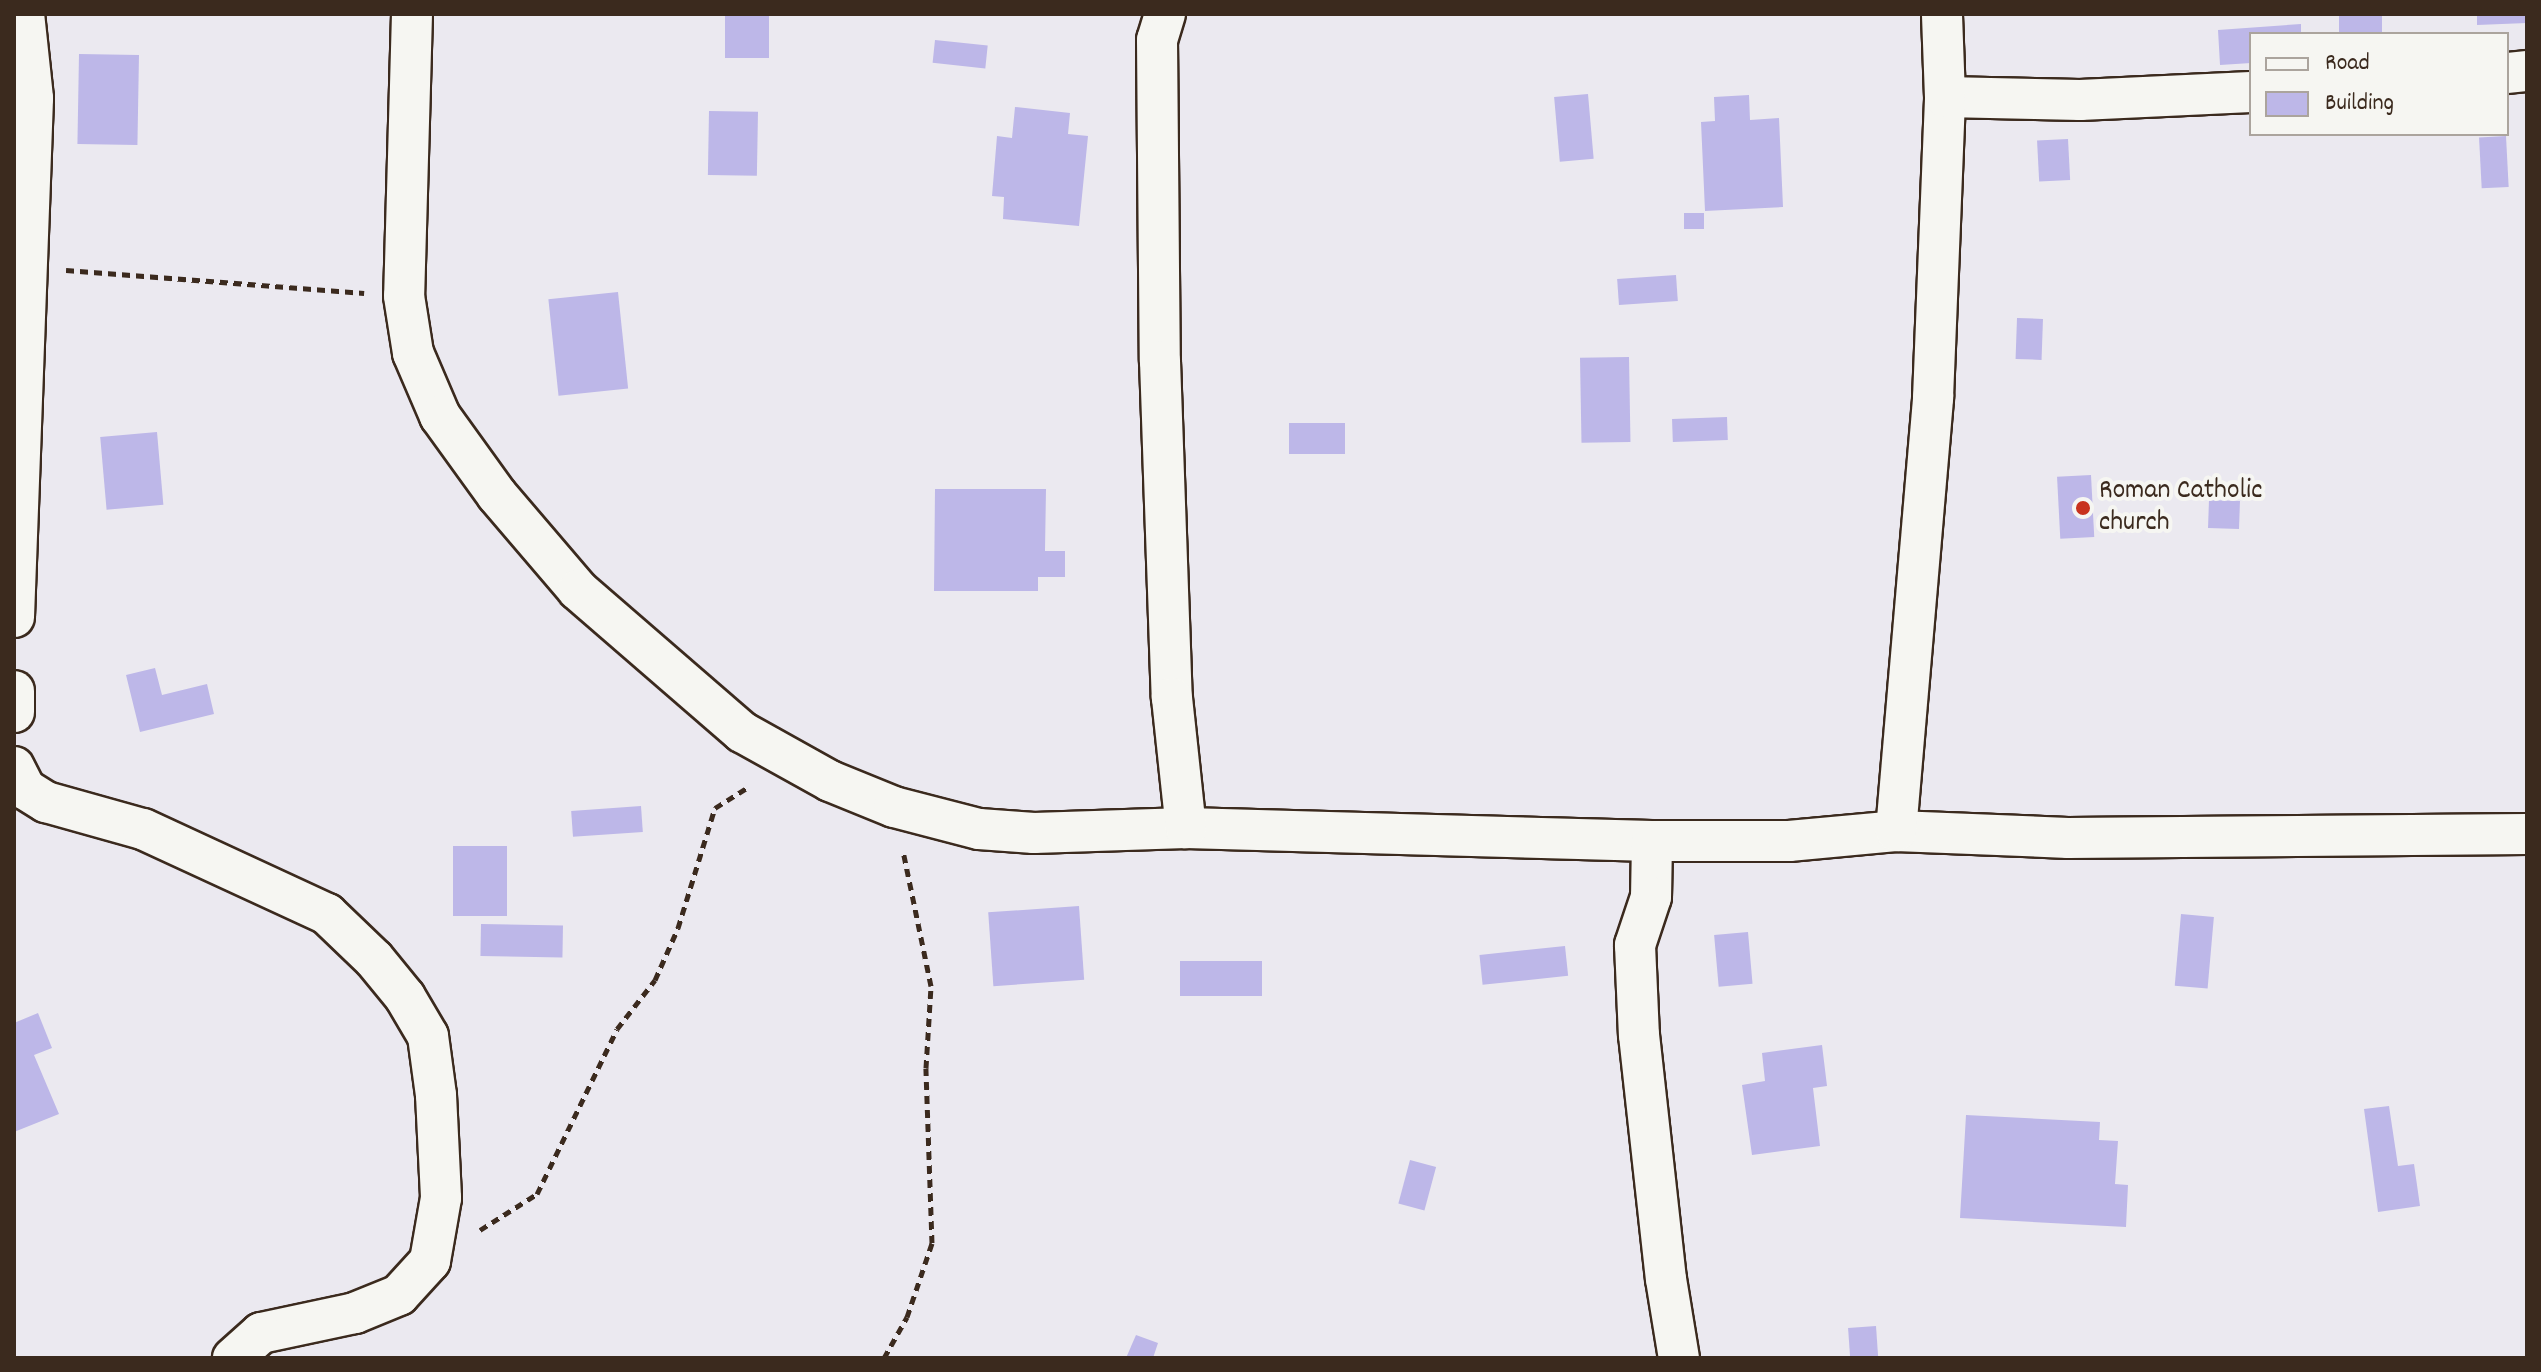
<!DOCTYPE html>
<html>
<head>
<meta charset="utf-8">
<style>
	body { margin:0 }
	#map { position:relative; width:2541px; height:1372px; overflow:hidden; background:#ebe9f0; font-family:Dekko,sans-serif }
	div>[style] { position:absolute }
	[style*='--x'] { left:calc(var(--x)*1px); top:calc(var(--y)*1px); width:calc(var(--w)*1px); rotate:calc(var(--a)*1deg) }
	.building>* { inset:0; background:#bdb7e8; transform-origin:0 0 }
	.path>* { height:5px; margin-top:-2.5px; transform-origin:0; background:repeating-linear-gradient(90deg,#3b2a1e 0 8px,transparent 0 14px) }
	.roads { filter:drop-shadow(2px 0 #3b2a1e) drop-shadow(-2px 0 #3b2a1e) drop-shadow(0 2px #3b2a1e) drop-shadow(0 -2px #3b2a1e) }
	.street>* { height:40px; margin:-20px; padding:0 20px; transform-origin:20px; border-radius:20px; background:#f6f6f2 }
	.dots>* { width:22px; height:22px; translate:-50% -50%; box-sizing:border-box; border:4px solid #f6f6f2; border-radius:50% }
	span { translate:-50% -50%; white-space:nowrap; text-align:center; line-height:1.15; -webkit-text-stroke:8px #f6f6f2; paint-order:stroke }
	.poi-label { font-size:28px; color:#3b2a1e }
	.left { translate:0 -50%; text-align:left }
	.frame { position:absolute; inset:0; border:16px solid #3b2a1e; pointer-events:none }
	.legend { position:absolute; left:2249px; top:32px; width:260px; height:104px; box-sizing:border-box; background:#f6f6f2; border:2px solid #aba49d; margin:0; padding:10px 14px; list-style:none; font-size:24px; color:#3b2a1e }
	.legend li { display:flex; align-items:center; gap:16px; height:40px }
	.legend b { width:40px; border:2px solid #aba49d }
</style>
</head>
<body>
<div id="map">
	<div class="building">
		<i style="left:725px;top:14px;width:44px;height:44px"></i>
		<i style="left:2339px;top:14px;width:43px;height:20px"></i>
		<i style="clip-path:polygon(2477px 14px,2527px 14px,2527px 23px,2477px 25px)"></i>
		<i style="clip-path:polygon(2301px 24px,2301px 34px,2251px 34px,2251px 63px,2220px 65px,2218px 30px)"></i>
		<i style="left:935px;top:40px;width:53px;height:23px;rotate:6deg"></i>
		<i style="left:79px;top:54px;width:60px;height:90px;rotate:1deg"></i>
		<i style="left:1588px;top:94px;width:65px;height:34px;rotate:85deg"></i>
		<i style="clip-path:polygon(1749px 95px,1750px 120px,1779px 118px,1783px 207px,1705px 211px,1701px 122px,1715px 121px,1714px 97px)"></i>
		<i style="clip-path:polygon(1015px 107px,1070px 113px,1068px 134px,1088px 136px,1079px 226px,1003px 219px,1004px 197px,992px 196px,997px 136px,1012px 138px)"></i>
		<i style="left:709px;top:111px;width:49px;height:64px;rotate:1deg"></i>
		<i style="left:2506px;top:136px;width:51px;height:27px;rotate:87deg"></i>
		<i style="left:2068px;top:139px;width:41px;height:31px;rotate:87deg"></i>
		<i style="left:1704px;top:213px;width:16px;height:20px;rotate:90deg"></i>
		<i style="left:1676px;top:275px;width:26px;height:59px;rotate:86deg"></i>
		<i style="left:618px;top:292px;width:97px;height:70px;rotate:84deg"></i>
		<i style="left:2017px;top:318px;width:26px;height:41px;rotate:2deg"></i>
		<i style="left:1629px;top:357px;width:85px;height:49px;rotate:89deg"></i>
		<i style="left:1727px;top:417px;width:23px;height:55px;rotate:88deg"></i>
		<i style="left:1345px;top:423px;width:31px;height:56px;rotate:90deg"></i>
		<i style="left:157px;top:432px;width:73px;height:57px;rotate:85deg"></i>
		<i style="left:2091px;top:475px;width:62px;height:34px;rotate:87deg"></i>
		<i style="clip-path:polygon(935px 489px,1046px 489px,1045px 551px,1065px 551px,1065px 577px,1038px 577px,1038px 591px,934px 591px)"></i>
		<i style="left:2209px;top:500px;width:31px;height:28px;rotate:2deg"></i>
		<i style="clip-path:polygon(155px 668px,162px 695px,207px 684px,214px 714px,140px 732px,126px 675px)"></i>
		<i style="left:641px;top:806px;width:26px;height:70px;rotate:86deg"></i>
		<i style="left:453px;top:846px;width:54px;height:70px"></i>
		<i style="left:1079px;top:906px;width:74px;height:91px;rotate:86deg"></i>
		<i style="left:2181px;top:914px;width:33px;height:72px;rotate:5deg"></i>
		<i style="left:481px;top:924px;width:82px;height:32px;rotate:1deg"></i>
		<i style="left:1748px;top:932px;width:52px;height:34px;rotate:85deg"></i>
		<i style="left:1565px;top:946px;width:30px;height:86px;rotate:84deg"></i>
		<i style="left:1180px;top:961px;width:82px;height:35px"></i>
		<i style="clip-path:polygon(38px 1013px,52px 1048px,34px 1055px,59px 1114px,14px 1132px,14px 1023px)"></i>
		<i style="clip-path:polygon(1822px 1045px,1827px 1086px,1813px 1088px,1820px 1146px,1752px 1155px,1742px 1085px,1765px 1081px,1762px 1053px)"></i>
		<i style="clip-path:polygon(2389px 1106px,2398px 1166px,2414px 1164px,2420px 1206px,2378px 1212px,2364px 1109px)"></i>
		<i style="clip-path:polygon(1966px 1115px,2100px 1122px,2099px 1140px,2118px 1141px,2115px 1184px,2128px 1185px,2126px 1227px,1960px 1218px)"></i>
		<i style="left:1410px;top:1160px;width:27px;height:45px;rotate:15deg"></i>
		<i style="left:1876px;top:1326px;width:30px;height:28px;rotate:86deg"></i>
		<i style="clip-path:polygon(1136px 1335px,1158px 1343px,1153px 1358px,1126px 1358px)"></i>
	</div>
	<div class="path">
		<i style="--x:66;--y:270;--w:299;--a:4.4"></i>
		<i style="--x:480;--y:1230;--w:67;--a:-32.3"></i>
		<i style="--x:537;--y:1194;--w:183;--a:-64.1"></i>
		<i style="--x:617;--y:1029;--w:62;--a:-52.2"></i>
		<i style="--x:655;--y:980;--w:57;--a:-66.1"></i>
		<i style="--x:678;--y:928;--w:126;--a:-72.9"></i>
		<i style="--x:715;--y:808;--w:41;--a:-32.2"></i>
		<i style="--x:884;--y:1358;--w:47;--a:-60.7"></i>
		<i style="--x:907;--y:1317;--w:78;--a:-71.3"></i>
		<i style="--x:932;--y:1243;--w:175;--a:-92"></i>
		<i style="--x:926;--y:1068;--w:82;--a:-86.5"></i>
		<i style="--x:931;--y:986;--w:138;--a:-101.7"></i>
	</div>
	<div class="roads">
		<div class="street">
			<i style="--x:412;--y:14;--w:282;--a:91.6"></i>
			<i style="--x:404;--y:296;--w:58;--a:81"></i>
			<i style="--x:413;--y:353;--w:69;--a:66.8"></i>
			<i style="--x:440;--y:416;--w:97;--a:54.2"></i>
			<i style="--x:497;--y:495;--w:125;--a:49.5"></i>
			<i style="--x:578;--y:590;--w:217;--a:40.9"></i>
			<i style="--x:742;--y:732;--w:101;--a:29.1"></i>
			<i style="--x:830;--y:781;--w:69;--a:22.1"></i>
			<i style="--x:894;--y:807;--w:88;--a:14.5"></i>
			<i style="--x:979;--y:829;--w:55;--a:4.2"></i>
			<i style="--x:1034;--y:833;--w:152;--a:-1.9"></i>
			<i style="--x:1186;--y:828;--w:466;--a:1.6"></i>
			<i style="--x:1652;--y:841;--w:137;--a:0"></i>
			<i style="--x:1789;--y:841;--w:107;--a:-5.3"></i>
			<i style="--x:1896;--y:831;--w:172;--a:2.3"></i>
			<i style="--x:2068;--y:838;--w:459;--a:-0.5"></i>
			<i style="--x:1165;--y:14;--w:27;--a:107"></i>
			<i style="--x:1157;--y:40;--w:321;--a:89.5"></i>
			<i style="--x:1160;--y:361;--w:337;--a:88"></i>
			<i style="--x:1172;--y:698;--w:131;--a:83.9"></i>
			<i style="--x:2507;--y:73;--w:20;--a:-6"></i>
			<i style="--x:1945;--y:97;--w:135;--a:1.3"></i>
			<i style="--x:2080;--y:100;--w:171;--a:-2.7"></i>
			<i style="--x:14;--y:617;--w:519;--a:-87.9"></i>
			<i style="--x:33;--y:98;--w:84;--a:-96.1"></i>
			<i style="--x:14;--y:691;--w:21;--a:90"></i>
			<i style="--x:14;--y:767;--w:25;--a:63"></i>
			<i style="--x:25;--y:789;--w:25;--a:32"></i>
			<i style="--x:46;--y:802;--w:101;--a:15.6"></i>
			<i style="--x:143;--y:829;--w:203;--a:24.8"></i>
			<i style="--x:327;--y:914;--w:65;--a:43.8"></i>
			<i style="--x:374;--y:959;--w:49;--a:50.8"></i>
			<i style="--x:405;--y:997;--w:45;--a:59.5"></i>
			<i style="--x:428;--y:1036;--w:60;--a:82.3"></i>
			<i style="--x:436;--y:1095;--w:103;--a:87.2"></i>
			<i style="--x:441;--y:1198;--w:64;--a:99.9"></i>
			<i style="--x:430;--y:1261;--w:46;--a:132.4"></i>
			<i style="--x:399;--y:1295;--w:48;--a:157.8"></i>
			<i style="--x:355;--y:1313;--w:96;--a:168"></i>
			<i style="--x:261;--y:1333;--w:38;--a:138"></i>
			<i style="--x:1896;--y:831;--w:435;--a:-85.1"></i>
			<i style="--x:1933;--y:398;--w:301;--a:-87.7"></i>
			<i style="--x:1945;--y:97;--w:83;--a:-92.1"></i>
			<i style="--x:1652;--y:841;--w:56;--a:91"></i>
			<i style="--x:1651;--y:897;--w:51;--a:108.4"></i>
			<i style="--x:1635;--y:945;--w:90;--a:87.5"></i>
			<i style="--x:1639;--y:1035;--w:245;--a:83.7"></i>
			<i style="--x:1666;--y:1279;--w:80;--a:80.7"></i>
		</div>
	</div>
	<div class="dots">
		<i style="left:2083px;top:508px;background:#c8321e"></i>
	</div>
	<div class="poi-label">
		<span class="left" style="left:2099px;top:508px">Roman Catholic<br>church</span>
	</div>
	<div class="frame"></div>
	<ul class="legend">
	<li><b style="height:10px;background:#f6f6f2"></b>Road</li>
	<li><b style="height:22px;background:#bdb7e8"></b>Building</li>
	</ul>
</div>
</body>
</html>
